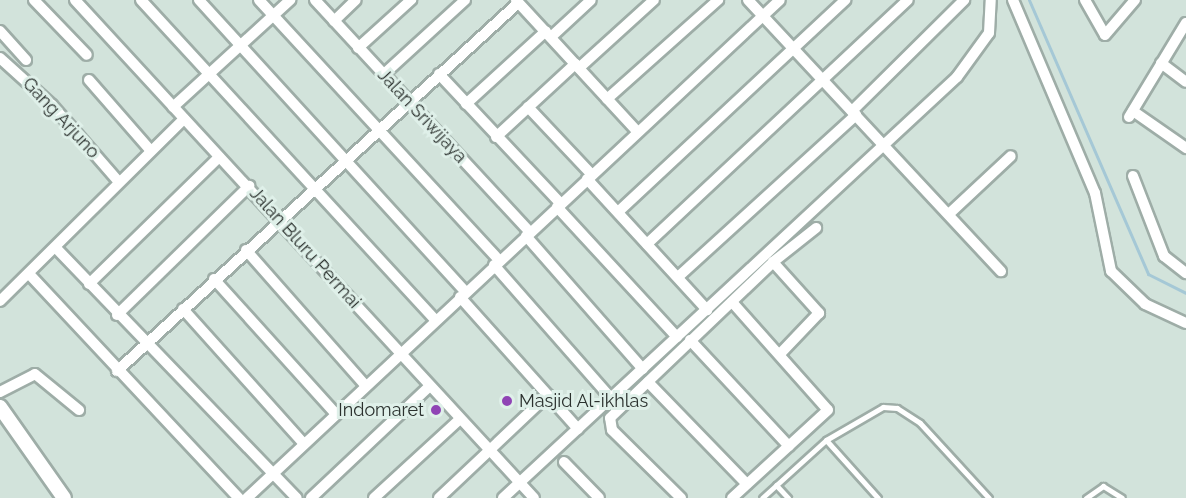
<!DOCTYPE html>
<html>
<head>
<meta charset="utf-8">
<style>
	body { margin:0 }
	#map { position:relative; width:1186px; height:498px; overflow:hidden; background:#d2e3db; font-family:Raleway,sans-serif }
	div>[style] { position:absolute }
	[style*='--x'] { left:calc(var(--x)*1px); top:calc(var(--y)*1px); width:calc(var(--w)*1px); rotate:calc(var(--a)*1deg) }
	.stream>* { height:3px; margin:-1.5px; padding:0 1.5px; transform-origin:1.5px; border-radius:1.5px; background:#a5c8d6 }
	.roads { filter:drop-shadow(2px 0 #9eada7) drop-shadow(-2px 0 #9eada7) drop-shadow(0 2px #9eada7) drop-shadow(0 -2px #9eada7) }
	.service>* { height:5px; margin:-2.5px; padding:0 2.5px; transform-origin:2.5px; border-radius:2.5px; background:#fff }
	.minor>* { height:10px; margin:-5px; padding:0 5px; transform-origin:5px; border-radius:5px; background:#fff }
	.tertiary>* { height:14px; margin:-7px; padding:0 7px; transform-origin:7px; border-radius:7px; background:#fff }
	.dots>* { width:16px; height:16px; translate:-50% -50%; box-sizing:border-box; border:3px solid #dff0e9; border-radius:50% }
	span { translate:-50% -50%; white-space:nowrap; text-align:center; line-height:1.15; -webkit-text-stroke:6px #dff0e9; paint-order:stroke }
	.street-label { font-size:18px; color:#2b312e }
	.poi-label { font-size:18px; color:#2b312e }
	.left { translate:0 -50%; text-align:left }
	.right { translate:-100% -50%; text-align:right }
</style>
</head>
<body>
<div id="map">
	<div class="stream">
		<i style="--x:1029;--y:0;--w:299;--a:66.5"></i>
		<i style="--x:1148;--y:274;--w:42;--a:26.6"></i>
	</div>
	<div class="roads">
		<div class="service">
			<i style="--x:826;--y:440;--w:78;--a:48.1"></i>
			<i style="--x:776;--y:485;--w:18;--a:47"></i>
			<i style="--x:762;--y:498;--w:86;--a:-42.2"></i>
			<i style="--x:826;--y:440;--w:66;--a:-30.1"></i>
			<i style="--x:883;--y:407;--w:14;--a:4"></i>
			<i style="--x:897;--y:408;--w:27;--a:33"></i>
			<i style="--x:920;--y:423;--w:102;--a:47.4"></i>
			<i style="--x:1086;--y:498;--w:21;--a:-35"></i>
			<i style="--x:1103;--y:486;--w:22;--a:32"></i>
		</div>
		<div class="minor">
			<i style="--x:34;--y:0;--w:76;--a:46.1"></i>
			<i style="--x:75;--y:0;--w:677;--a:47.33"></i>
			<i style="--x:141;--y:0;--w:435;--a:47.4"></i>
			<i style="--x:199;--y:0;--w:396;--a:47.6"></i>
			<i style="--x:259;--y:0;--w:354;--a:47.3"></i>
			<i style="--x:315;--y:0;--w:316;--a:47.2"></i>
			<i style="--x:516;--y:0;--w:178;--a:47.3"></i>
			<i style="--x:748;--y:0;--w:371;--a:47"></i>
			<i style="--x:1013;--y:0;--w:210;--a:67"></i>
			<i style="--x:1095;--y:193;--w:80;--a:78.4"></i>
			<i style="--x:1111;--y:271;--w:47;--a:44.1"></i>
			<i style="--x:1145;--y:304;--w:45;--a:24.9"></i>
			<i style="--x:1085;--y:0;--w:40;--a:60.3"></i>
			<i style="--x:1105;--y:35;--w:46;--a:-49.4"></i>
			<i style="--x:334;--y:21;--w:30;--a:-44"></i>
			<i style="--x:0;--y:31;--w:39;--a:48"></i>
			<i style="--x:551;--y:37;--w:54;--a:-42.8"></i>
			<i style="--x:358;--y:48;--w:72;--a:-42.2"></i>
			<i style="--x:0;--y:58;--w:70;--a:42.1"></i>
			<i style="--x:52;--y:105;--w:102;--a:49"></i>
			<i style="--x:1161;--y:63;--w:31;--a:37"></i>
			<i style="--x:579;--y:68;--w:101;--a:-42.2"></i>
			<i style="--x:439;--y:74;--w:178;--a:46.8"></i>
			<i style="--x:383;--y:75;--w:111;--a:-42.4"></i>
			<i style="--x:89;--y:80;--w:94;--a:48.9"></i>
			<i style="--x:607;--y:99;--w:149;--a:-41.7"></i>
			<i style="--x:466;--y:104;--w:108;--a:-42.4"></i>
			<i style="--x:173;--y:107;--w:159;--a:-42.4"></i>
			<i style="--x:528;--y:107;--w:93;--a:46.7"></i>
			<i style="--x:852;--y:111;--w:158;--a:-44.7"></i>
			<i style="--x:1133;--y:111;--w:65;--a:34.9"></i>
			<i style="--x:1129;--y:117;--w:110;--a:-58.8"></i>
			<i style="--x:496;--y:137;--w:108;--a:-42.7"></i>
			<i style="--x:1133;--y:176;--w:86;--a:68.8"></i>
			<i style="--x:1164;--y:256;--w:28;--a:38"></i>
			<i style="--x:587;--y:179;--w:178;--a:47.5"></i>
			<i style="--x:557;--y:207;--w:177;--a:47.3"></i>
			<i style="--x:618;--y:212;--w:311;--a:-43"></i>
			<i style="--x:950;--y:213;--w:83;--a:-43.1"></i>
			<i style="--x:526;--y:236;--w:177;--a:48.7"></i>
			<i style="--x:647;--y:244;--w:357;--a:-43.1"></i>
			<i style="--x:56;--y:248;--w:347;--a:46.1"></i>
			<i style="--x:246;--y:250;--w:180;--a:48.6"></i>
			<i style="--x:773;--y:262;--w:69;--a:48"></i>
			<i style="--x:819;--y:313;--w:57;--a:133.6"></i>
			<i style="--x:494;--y:265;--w:177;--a:48.7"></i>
			<i style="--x:31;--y:276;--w:304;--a:46.9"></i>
			<i style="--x:678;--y:277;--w:241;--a:-42.3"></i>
			<i style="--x:214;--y:279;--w:181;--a:47.9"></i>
			<i style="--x:89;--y:284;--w:182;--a:-44.3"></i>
			<i style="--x:460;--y:297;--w:177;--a:48.2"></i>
			<i style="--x:0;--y:301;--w:259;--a:-44.7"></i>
			<i style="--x:732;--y:302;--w:144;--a:48.4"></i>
			<i style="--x:828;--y:410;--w:130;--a:137.5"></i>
			<i style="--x:183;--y:309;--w:181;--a:48.1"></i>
			<i style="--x:117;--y:315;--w:185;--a:-44.3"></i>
			<i style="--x:690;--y:340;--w:145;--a:47"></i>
			<i style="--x:117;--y:371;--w:544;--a:-42.54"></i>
			<i style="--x:648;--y:382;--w:142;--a:45.9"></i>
			<i style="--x:0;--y:392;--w:39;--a:-27"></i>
			<i style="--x:35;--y:374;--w:57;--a:39.3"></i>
			<i style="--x:564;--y:462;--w:50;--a:45.8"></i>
			<i style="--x:247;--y:498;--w:729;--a:-43.06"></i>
			<i style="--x:311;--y:498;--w:163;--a:-43.3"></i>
			<i style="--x:374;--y:498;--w:117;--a:-42.6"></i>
			<i style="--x:439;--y:498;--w:150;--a:-43.4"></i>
			<i style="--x:503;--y:498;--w:619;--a:-42.84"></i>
			<i style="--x:957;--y:77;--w:54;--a:-54"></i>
			<i style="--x:989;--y:33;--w:33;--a:-87"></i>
			<i style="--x:681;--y:498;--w:97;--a:-135.4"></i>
			<i style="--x:612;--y:430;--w:12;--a:-99"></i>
			<i style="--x:610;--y:418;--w:226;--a:-43.7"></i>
			<i style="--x:773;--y:262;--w:55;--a:-38.3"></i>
		</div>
		<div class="tertiary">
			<i style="--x:0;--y:407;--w:111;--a:54.9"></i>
		</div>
	</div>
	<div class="dots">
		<i style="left:507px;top:401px;background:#9044b5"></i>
		<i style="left:436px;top:410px;background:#9044b5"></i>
	</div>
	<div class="street-label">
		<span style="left:422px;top:116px;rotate:47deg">Jalan Sriwijaya</span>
		<span style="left:61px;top:118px;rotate:47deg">Gang Arjuno</span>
		<span style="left:305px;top:248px;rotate:48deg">Jalan Bluru Permai</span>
	</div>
	<div class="poi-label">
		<span class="left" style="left:519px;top:401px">Masjid Al-ikhlas</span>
		<span class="right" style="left:424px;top:410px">Indomaret</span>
	</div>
</div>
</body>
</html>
